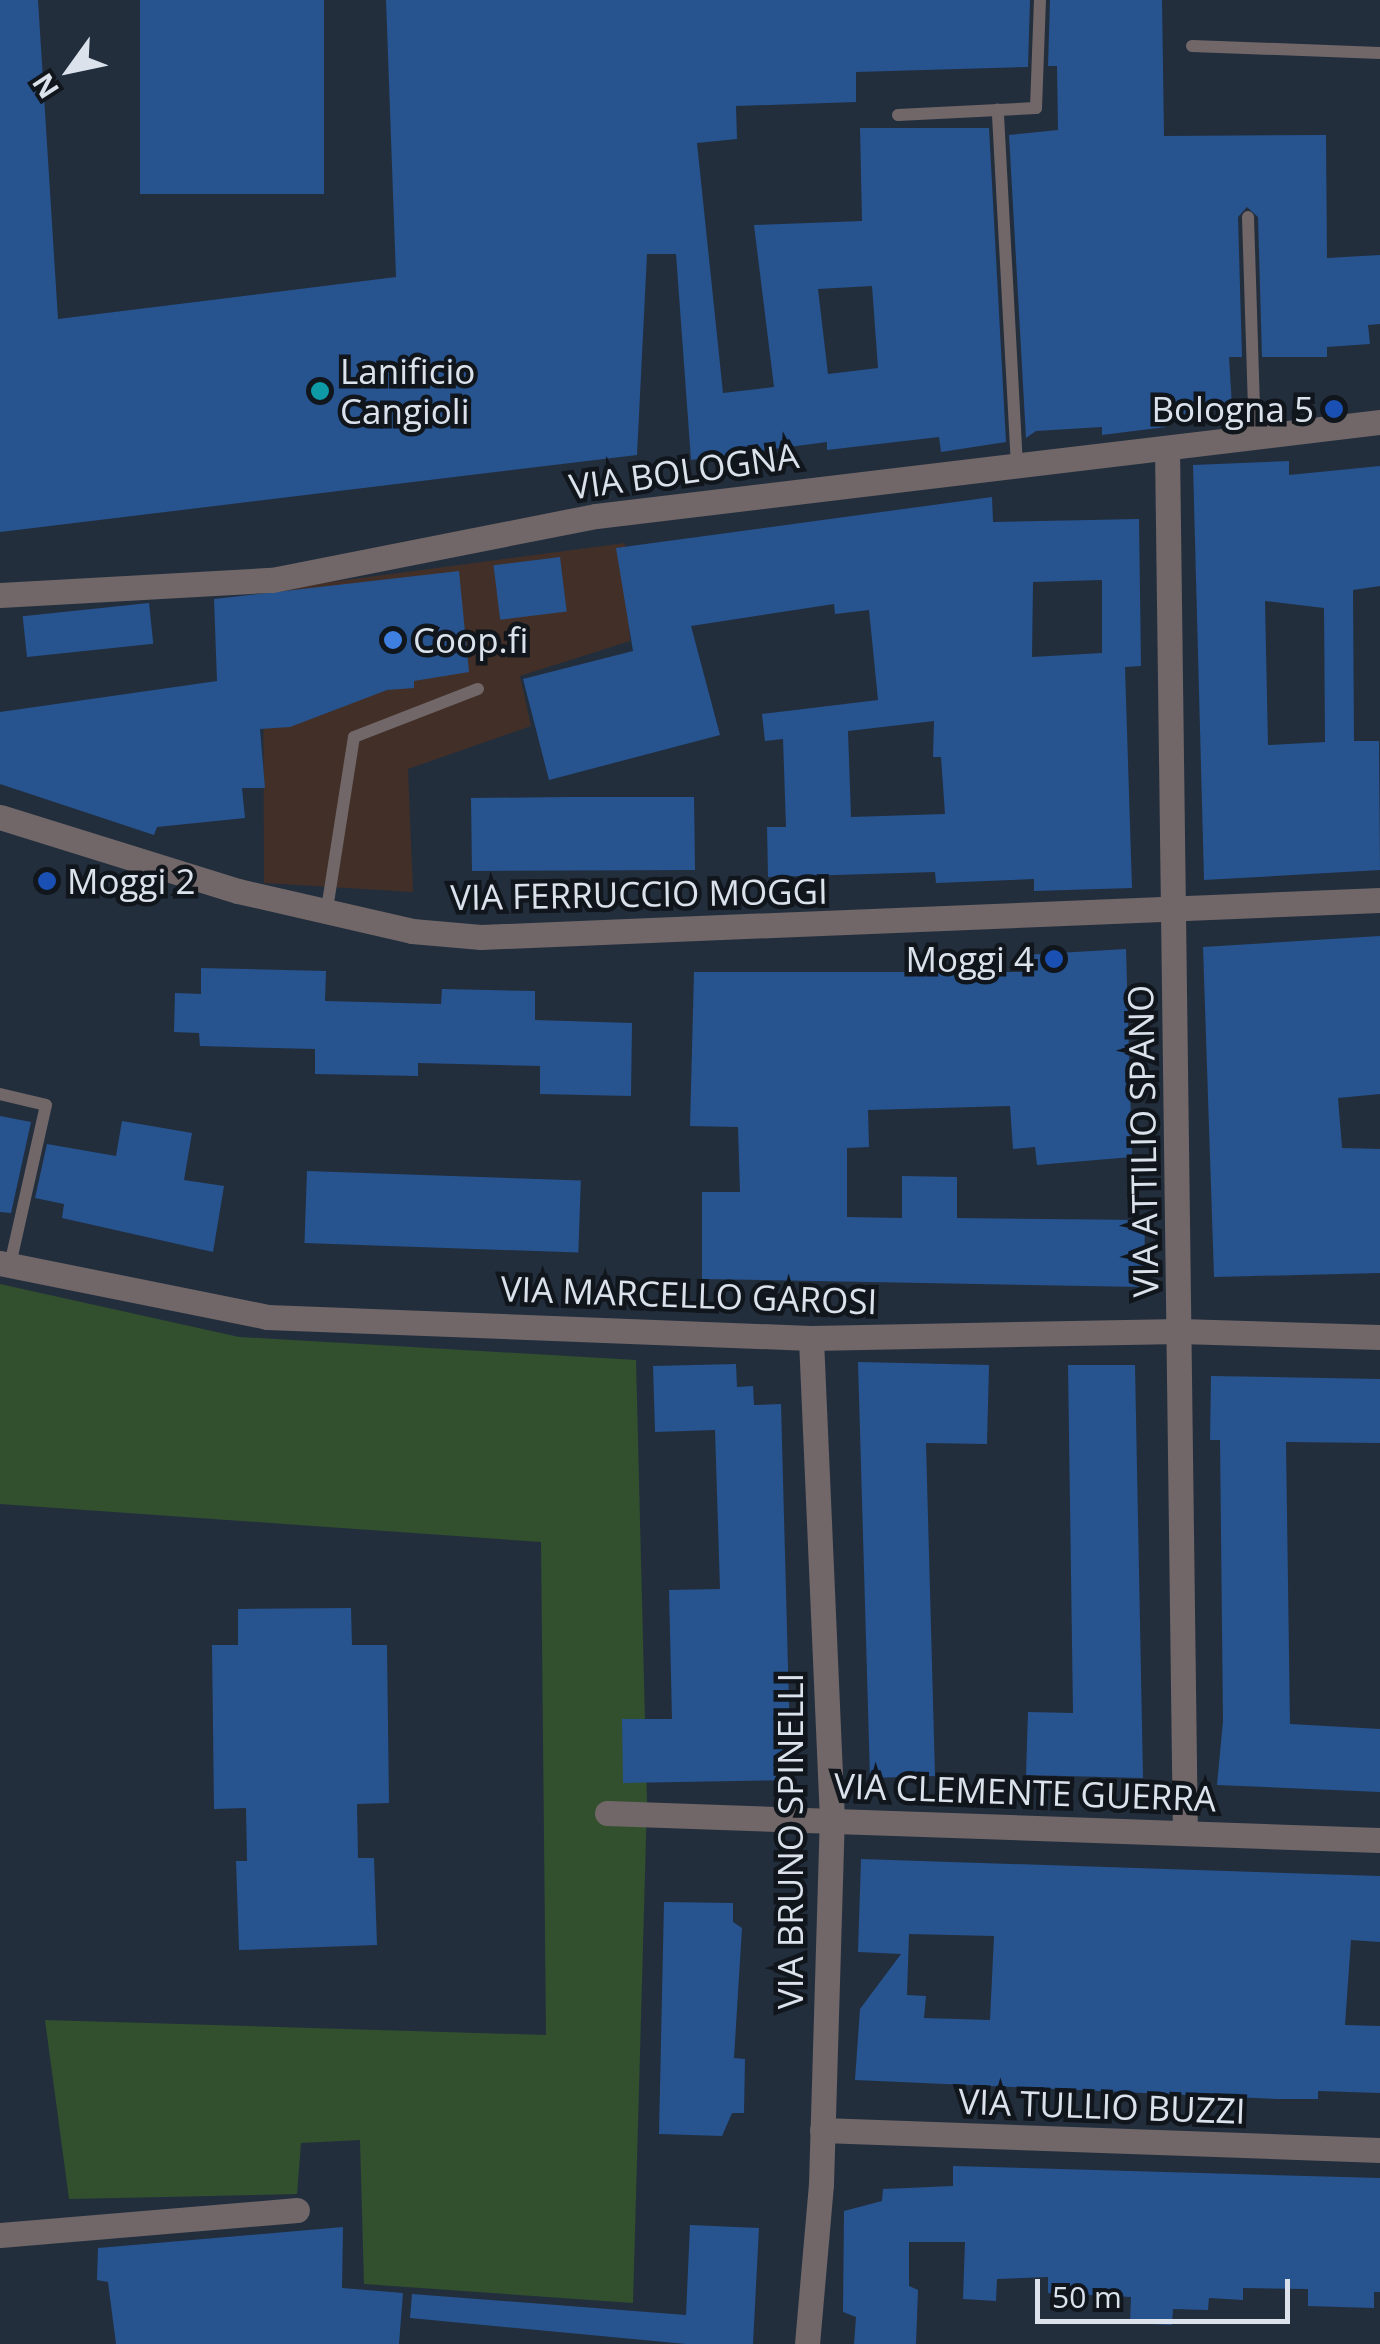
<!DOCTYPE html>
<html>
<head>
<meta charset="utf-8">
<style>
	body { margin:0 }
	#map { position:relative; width:1380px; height:2344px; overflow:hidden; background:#232e3d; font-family:"Open Sans",sans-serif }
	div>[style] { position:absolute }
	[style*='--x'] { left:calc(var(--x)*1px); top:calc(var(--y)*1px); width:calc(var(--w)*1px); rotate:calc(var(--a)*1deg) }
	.commercial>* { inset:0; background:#423028 }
	.green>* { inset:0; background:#32502e }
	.building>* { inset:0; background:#27538f; transform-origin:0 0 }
	.service>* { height:12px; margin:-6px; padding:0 6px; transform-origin:6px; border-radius:6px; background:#716768 }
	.minor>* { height:25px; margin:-12.5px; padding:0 12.5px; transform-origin:12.5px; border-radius:12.5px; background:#716768 }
	.tertiary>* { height:25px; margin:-12.5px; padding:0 12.5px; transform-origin:12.5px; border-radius:12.5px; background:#716768 }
	.dots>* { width:28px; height:28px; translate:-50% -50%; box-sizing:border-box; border:5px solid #11161c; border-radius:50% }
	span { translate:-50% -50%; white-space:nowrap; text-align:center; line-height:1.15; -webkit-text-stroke:9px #11161c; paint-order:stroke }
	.poi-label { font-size:35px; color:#dbe2ec }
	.left { translate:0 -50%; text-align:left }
	.right { translate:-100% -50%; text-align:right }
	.street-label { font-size:35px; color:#dbe2ec }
	.north { position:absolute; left:20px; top:20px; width:100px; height:100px; -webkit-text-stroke:8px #11161c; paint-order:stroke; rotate:237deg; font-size:28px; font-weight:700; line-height:40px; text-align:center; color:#dbe2ec }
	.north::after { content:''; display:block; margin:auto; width:35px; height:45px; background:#dbe2ec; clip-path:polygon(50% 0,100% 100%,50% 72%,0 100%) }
	.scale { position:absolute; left:1035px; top:2279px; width:255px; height:45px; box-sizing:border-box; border:5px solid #dbe2ec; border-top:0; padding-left:12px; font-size:30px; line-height:35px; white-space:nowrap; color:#dbe2ec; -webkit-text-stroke:8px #11161c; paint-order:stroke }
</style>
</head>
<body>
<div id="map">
	<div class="commercial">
		<i style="clip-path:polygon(625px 543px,630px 641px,520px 676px,531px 726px,408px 769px,413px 892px,264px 883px,263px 591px)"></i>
	</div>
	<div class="green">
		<i style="clip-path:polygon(0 1284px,239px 1337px,636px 1360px,647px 1802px,633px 2303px,364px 2284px,360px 2140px,301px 2143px,297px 2194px,69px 2199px,45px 2020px,546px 2035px,541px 1542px,0 1504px)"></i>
	</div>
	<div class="building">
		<i style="clip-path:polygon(evenodd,0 0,38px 0,58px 319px,396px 277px,386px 0,1030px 0,1028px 67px,856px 72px,856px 102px,736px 106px,737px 139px,697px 143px,723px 393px,774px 387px,754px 225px,862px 221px,860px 128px,989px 128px,1006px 442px,941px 452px,939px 437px,827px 450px,827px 442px,691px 460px,676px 254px,647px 254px,637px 455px,0 532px,0 0,872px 286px,878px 368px,828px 374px,818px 289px,872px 286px)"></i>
		<i style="left:140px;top:0;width:184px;height:194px"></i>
		<i style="clip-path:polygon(1050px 0,1162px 0,1164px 136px,1326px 135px,1327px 258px,1380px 255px,1380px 324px,1368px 325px,1370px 344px,1327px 347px,1327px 357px,1262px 357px,1258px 217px,1247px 207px,1238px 217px,1242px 357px,1229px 357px,1232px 407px,1166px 417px,1166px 427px,1102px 435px,1102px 427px,1036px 431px,1026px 438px,1009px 135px,1058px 130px,1057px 66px,1048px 66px)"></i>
		<i style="clip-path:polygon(evenodd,1289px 461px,1289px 475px,1380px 466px,1380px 586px,1353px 590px,1354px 741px,1379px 741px,1380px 870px,1204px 880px,1193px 465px,1289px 461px,1265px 601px,1324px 608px,1325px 742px,1268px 745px,1265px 601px)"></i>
		<i style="clip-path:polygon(evenodd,992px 497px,993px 522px,1139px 519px,1141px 666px,1125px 667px,1132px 888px,1034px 891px,1034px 879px,936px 883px,935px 872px,768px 877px,767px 827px,786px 827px,783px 739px,765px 741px,762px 714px,878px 700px,869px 610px,835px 614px,834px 604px,691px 626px,720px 735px,549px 780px,523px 679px,633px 651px,616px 548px,992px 497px,1102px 580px,1102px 653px,1032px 657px,1033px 582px,1102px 580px,992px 497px,934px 721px,933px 757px,941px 757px,945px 814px,851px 817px,848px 731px,934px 721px)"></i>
		<i style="left:560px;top:557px;width:55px;height:67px;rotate:83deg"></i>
		<i style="clip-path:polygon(459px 571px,469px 672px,414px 681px,414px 688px,387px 690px,290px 727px,260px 729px,265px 788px,242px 788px,245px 818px,157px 827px,154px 835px,0 784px,0 712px,217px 681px,214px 599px)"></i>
		<i style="left:149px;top:603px;width:41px;height:127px;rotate:84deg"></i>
		<i style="clip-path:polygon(570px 797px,694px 797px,695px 870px,472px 871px,471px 798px)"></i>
		<i style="clip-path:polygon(1380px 936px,1380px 1094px,1338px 1098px,1342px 1148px,1380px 1149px,1380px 1273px,1214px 1277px,1203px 947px)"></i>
		<i style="clip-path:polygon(1126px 949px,1132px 1157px,1037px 1165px,1035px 1147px,1013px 1149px,1010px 1106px,868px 1110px,869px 1147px,847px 1148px,847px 1217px,902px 1218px,902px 1176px,957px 1177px,957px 1218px,1145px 1220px,1144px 1287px,702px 1279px,702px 1192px,740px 1192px,738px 1127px,690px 1126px,694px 972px,1024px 972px,1024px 955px)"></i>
		<i style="clip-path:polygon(201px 968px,326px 971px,325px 1001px,441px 1004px,442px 989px,535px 991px,535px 1020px,632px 1023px,631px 1096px,540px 1094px,540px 1066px,418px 1063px,418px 1076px,315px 1074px,315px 1049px,200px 1046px,199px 1033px,174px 1032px,175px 993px,201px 994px)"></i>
		<i style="clip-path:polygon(0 1116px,31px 1122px,11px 1213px,0 1212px)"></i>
		<i style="clip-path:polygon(122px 1121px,192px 1133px,184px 1180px,224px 1186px,213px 1252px,62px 1218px,64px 1204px,35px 1198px,47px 1144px,116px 1156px)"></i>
		<i style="left:307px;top:1171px;width:274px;height:72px;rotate:2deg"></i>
		<i style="clip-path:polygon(858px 1362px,989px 1365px,987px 1444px,926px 1443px,935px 1776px,870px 1778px)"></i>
		<i style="clip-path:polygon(736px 1364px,737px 1387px,753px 1386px,754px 1405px,781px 1404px,791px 1780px,623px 1783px,622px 1719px,672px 1719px,669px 1590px,720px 1589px,715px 1430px,655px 1432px,653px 1366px)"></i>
		<i style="clip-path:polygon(1068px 1365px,1135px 1365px,1143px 1778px,1026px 1775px,1028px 1712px,1073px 1713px)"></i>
		<i style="clip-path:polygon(1211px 1376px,1380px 1379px,1380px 1443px,1286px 1442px,1290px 1724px,1380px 1729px,1380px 1792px,1217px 1785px,1223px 1721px,1220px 1440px,1210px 1440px)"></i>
		<i style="clip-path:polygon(351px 1608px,352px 1645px,387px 1645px,389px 1803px,357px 1804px,358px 1858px,374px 1858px,377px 1945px,239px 1950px,236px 1861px,247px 1861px,246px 1808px,214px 1809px,212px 1645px,238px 1645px,238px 1609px)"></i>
		<i style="clip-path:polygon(evenodd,861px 1859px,1380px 1876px,1380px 1942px,1351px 1940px,1345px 2025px,1380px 2026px,1380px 2093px,1318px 2091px,1318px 2099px,1277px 2099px,855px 2080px,860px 2009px,901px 1954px,858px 1952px,861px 1859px,909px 1934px,994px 1936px,990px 2020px,924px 2018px,926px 1996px,907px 1995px,909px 1934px)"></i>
		<i style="clip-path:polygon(664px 1902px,733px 1903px,733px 1922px,742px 1928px,734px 2058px,745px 2059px,744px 2113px,732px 2113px,722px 2136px,659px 2134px)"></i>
		<i style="clip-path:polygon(953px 2166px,1380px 2178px,1380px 2292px,1374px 2292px,1374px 2308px,1308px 2306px,1308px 2289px,1243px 2288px,1243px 2300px,1209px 2298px,1208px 2310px,1173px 2309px,1172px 2325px,1130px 2323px,1131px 2297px,1048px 2293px,1048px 2277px,997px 2279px,996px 2301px,963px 2299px,965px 2242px,909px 2242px,909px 2286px,918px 2290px,916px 2344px,854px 2344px,856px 2317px,843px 2312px,844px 2211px,882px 2201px,883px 2189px,953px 2186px)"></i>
		<i style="clip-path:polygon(690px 2225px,759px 2228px,753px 2344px,686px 2344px,410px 2318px,412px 2294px,686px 2315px)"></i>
		<i style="clip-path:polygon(343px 2227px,342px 2288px,403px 2293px,399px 2344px,116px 2344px,108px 2282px,97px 2280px,98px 2248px)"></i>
	</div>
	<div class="service">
		<i style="--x:1192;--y:46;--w:188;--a:2.1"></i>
		<i style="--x:898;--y:115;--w:100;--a:-2.9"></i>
		<i style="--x:1248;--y:217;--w:220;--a:88.2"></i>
		<i style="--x:1017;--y:466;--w:357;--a:-93.1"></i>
		<i style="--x:998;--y:110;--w:38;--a:-3"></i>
		<i style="--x:1036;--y:108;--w:108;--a:-87.9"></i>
		<i style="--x:327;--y:909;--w:174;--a:-81.1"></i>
		<i style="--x:354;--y:737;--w:133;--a:-21.2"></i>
		<i style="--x:0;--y:1094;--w:47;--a:13.4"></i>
		<i style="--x:46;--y:1105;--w:164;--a:102.7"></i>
	</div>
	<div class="minor">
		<i style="--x:1167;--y:448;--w:1385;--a:89.26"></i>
		<i style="--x:0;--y:1263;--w:272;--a:11.4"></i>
		<i style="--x:267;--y:1317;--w:544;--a:2.21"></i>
		<i style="--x:811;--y:1338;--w:369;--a:-1.1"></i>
		<i style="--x:1180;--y:1331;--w:200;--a:1.7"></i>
		<i style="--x:607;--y:1813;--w:773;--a:2"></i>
		<i style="--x:822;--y:2130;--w:558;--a:2.05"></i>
		<i style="--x:0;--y:2235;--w:298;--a:-4.8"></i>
		<i style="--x:807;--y:2344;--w:161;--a:-85"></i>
		<i style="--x:821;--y:2184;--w:364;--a:-88.3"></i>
		<i style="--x:832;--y:1820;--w:482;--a:-92.5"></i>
	</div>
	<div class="tertiary">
		<i style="--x:0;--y:595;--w:272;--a:-3.2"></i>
		<i style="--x:272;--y:580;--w:330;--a:-11.2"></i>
		<i style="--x:596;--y:516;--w:790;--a:-6.84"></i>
		<i style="--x:0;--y:817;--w:249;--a:17.3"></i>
		<i style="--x:238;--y:891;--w:179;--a:12.9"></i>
		<i style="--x:412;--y:931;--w:69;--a:5"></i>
		<i style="--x:481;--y:937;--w:900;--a:-2.36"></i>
	</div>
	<div class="dots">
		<i style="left:320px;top:391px;background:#0f9aa8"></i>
		<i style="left:1334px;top:409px;background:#1a4fb4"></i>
		<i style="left:393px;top:640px;background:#3f7fe0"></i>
		<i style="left:47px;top:881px;background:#1a4fb4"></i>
		<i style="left:1054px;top:959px;background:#1a4fb4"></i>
	</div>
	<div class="poi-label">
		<span class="left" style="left:340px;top:391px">Lanificio<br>Cangioli</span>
		<span class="right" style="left:1314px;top:409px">Bologna 5</span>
		<span class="left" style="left:413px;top:640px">Coop.fi</span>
		<span class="left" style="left:67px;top:881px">Moggi 2</span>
		<span class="right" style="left:1034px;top:959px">Moggi 4</span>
	</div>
	<div class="street-label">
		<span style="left:684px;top:471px;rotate:-8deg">VIA BOLOGNA</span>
		<span style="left:639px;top:894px;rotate:-1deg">VIA FERRUCCIO MOGGI</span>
		<span style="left:1143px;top:1141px;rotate:-91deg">VIA ATTILIO SPANO</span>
		<span style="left:689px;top:1295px;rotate:2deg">VIA MARCELLO GAROSI</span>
		<span style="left:1025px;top:1792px;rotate:2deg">VIA CLEMENTE GUERRA</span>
		<span style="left:790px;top:1841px;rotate:-90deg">VIA BRUNO SPINELLI</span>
		<span style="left:1102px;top:2106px;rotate:2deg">VIA TULLIO BUZZI</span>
	</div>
	<div class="north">N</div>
	<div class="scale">50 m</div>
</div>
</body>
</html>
